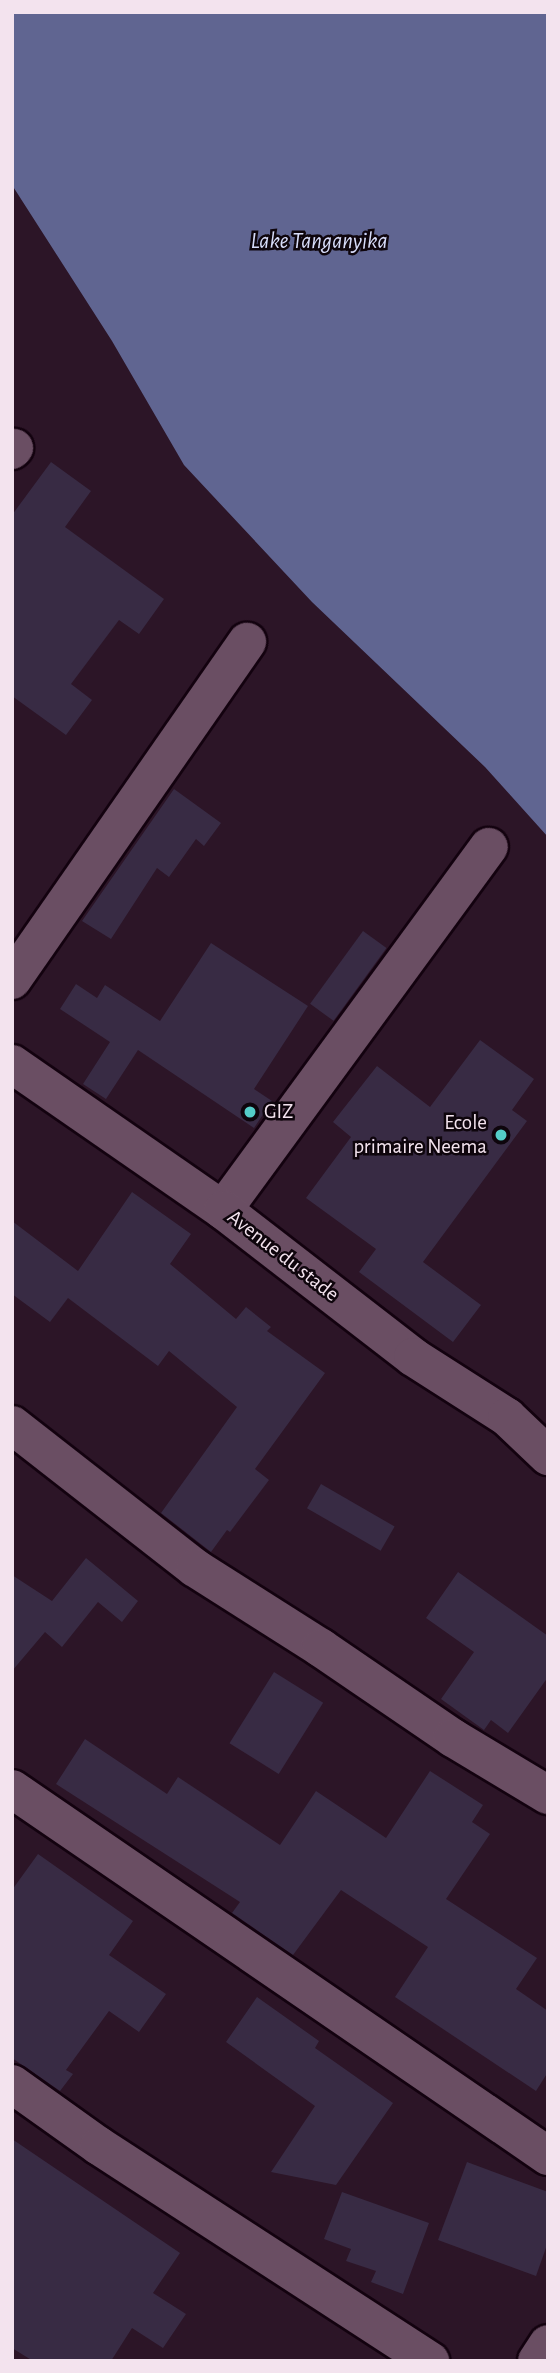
<!DOCTYPE html>
<html>
<head>
<meta charset="utf-8">
<style>
	body { margin:0 }
	#map { position:relative; width:560px; height:2373px; overflow:hidden; background:#2c1527; font-family:"Alegreya Sans",sans-serif }
	div>[style] { position:absolute }
	[style*='--x'] { left:calc(var(--x)*1px); top:calc(var(--y)*1px); width:calc(var(--w)*1px); rotate:calc(var(--a)*1deg) }
	.water>* { inset:0; background:#606591 }
	.building>* { inset:0; background:#382b44; transform-origin:0 0 }
	.roads { filter:drop-shadow(2px 0 #13020f) drop-shadow(-2px 0 #13020f) drop-shadow(0 2px #13020f) drop-shadow(0 -2px #13020f) }
	.minor>* { height:38px; margin:-19px; padding:0 19px; transform-origin:19px; border-radius:19px; background:#6a4e63 }
	.tertiary>* { height:38px; margin:-19px; padding:0 19px; transform-origin:19px; border-radius:19px; background:#6a4e63 }
	.dots>* { width:19px; height:19px; translate:-50% -50%; box-sizing:border-box; border:4px solid #0e050c; border-radius:50% }
	span { translate:-50% -50%; white-space:nowrap; text-align:center; line-height:1.15; -webkit-text-stroke:5px #0e050c; paint-order:stroke }
	.poi-label { font-size:21px; color:#f3e3ee }
	.left { translate:0 -50%; text-align:left }
	.right { translate:-100% -50%; text-align:right }
	.street-label { font-size:21px; color:#f3e3ee }
	.water-label { font-size:23px; color:#d7dcf9; font-style:italic }
	.frame { position:absolute; inset:0; border:14px solid #f3e3ee; pointer-events:none }
</style>
</head>
<body>
<div id="map">
	<div class="water">
		<i style="clip-path:polygon(12px 12px,548px 12px,548px 837px,485px 767px,312px 602px,184px 465px,112px 341px,12px 185px)"></i>
	</div>
	<div class="building">
		<i style="clip-path:polygon(51px 462px,91px 491px,65px 527px,164px 599px,139px 634px,119px 620px,71px 684px,92px 700px,66px 735px,12px 696px,12px 515px)"></i>
		<i style="clip-path:polygon(174px 789px,221px 823px,204px 846px,196px 839px,169px 877px,157px 868px,111px 939px,82px 921px)"></i>
		<i style="left:363px;top:931px;width:29px;height:90px;rotate:36deg"></i>
		<i style="clip-path:polygon(211px 943px,308px 1006px,254px 1089px,272px 1101px,254px 1128px,138px 1050px,106px 1099px,83px 1084px,110px 1042px,60px 1009px,76px 984px,97px 998px,105px 985px,160px 1021px)"></i>
		<i style="clip-path:polygon(480px 1040px,534px 1079px,512px 1110px,527px 1121px,423px 1262px,481px 1305px,453px 1342px,359px 1272px,376px 1249px,306px 1198px,351px 1137px,333px 1122px,377px 1066px,430px 1107px)"></i>
		<i style="clip-path:polygon(132px 1192px,191px 1234px,170px 1264px,236px 1319px,246px 1307px,271px 1327px,267px 1331px,325px 1373px,255px 1469px,269px 1480px,230px 1532px,227px 1530px,211px 1552px,161px 1513px,237px 1407px,169px 1351px,158px 1366px,68px 1298px,50px 1322px,12px 1294px,12px 1221px,78px 1271px)"></i>
		<i style="left:321px;top:1484px;width:85px;height:28px;rotate:30deg"></i>
		<i style="clip-path:polygon(86px 1558px,138px 1601px,122px 1622px,98px 1602px,62px 1647px,45px 1632px,12px 1671px,12px 1575px,52px 1601px)"></i>
		<i style="clip-path:polygon(458px 1572px,548px 1636px,548px 1677px,508px 1733px,491px 1720px,484px 1730px,441px 1699px,474px 1652px,426px 1618px)"></i>
		<i style="left:274px;top:1672px;width:58px;height:84px;rotate:32deg"></i>
		<i style="clip-path:polygon(85px 1739px,167px 1794px,178px 1777px,280px 1845px,316px 1791px,386px 1838px,430px 1771px,483px 1805px,472px 1822px,490px 1834px,446px 1899px,537px 1958px,516px 1989px,548px 2011px,548px 2072px,536px 2091px,395px 1997px,428px 1947px,341px 1890px,293px 1955px,232px 1913px,240px 1902px,56px 1784px)"></i>
		<i style="clip-path:polygon(38px 1854px,133px 1921px,109px 1955px,166px 1994px,139px 2032px,109px 2011px,66px 2070px,73px 2074px,60px 2091px,12px 2058px,12px 1890px)"></i>
		<i style="clip-path:polygon(257px 1997px,319px 2041px,315px 2048px,393px 2103px,336px 2185px,271px 2172px,315px 2106px,226px 2042px)"></i>
		<i style="clip-path:polygon(12px 2139px,180px 2253px,153px 2293px,186px 2314px,163px 2348px,132px 2328px,111px 2361px,33px 2361px,12px 2348px)"></i>
		<i style="clip-path:polygon(467px 2162px,548px 2192px,548px 2242px,536px 2276px,438px 2240px)"></i>
		<i style="clip-path:polygon(342px 2192px,429px 2223px,403px 2294px,371px 2282px,376px 2271px,346px 2261px,351px 2249px,324px 2239px)"></i>
	</div>
	<div class="roads">
		<div class="minor">
			<i style="--x:12;--y:450;--w:3;--a:-45"></i>
			<i style="--x:12;--y:980;--w:412;--a:-55.2"></i>
			<i style="--x:223;--y:1210;--w:450;--a:-53.8"></i>
			<i style="--x:12;--y:1425;--w:232;--a:38"></i>
			<i style="--x:195;--y:1568;--w:149;--a:32.4"></i>
			<i style="--x:321;--y:1648;--w:160;--a:34.3"></i>
			<i style="--x:453;--y:1738;--w:111;--a:31"></i>
			<i style="--x:12;--y:1789;--w:650;--a:34.4"></i>
			<i style="--x:12;--y:2084;--w:107;--a:35.5"></i>
			<i style="--x:99;--y:2146;--w:395;--a:33"></i>
		</div>
		<div class="tertiary">
			<i style="--x:12;--y:1064;--w:257;--a:34.7"></i>
			<i style="--x:223;--y:1210;--w:240;--a:37.7"></i>
			<i style="--x:413;--y:1357;--w:112;--a:32.6"></i>
			<i style="--x:507;--y:1417;--w:57;--a:43.6"></i>
			<i style="--x:537;--y:2361;--w:20;--a:-57"></i>
		</div>
	</div>
	<div class="dots">
		<i style="left:250px;top:1112px;background:#54cdc8"></i>
		<i style="left:501px;top:1135px;background:#54cdc8"></i>
	</div>
	<div class="poi-label">
		<span class="left" style="left:264px;top:1112px">GIZ</span>
		<span class="right" style="left:487px;top:1135px">Ecole<br>primaire Neema</span>
	</div>
	<div class="street-label">
		<span style="left:283px;top:1256px;rotate:38deg">Avenue du stade</span>
	</div>
	<div class="water-label">
		<span style="left:319px;top:242px">Lake Tanganyika</span>
	</div>
	<div class="frame"></div>
</div>
</body>
</html>
